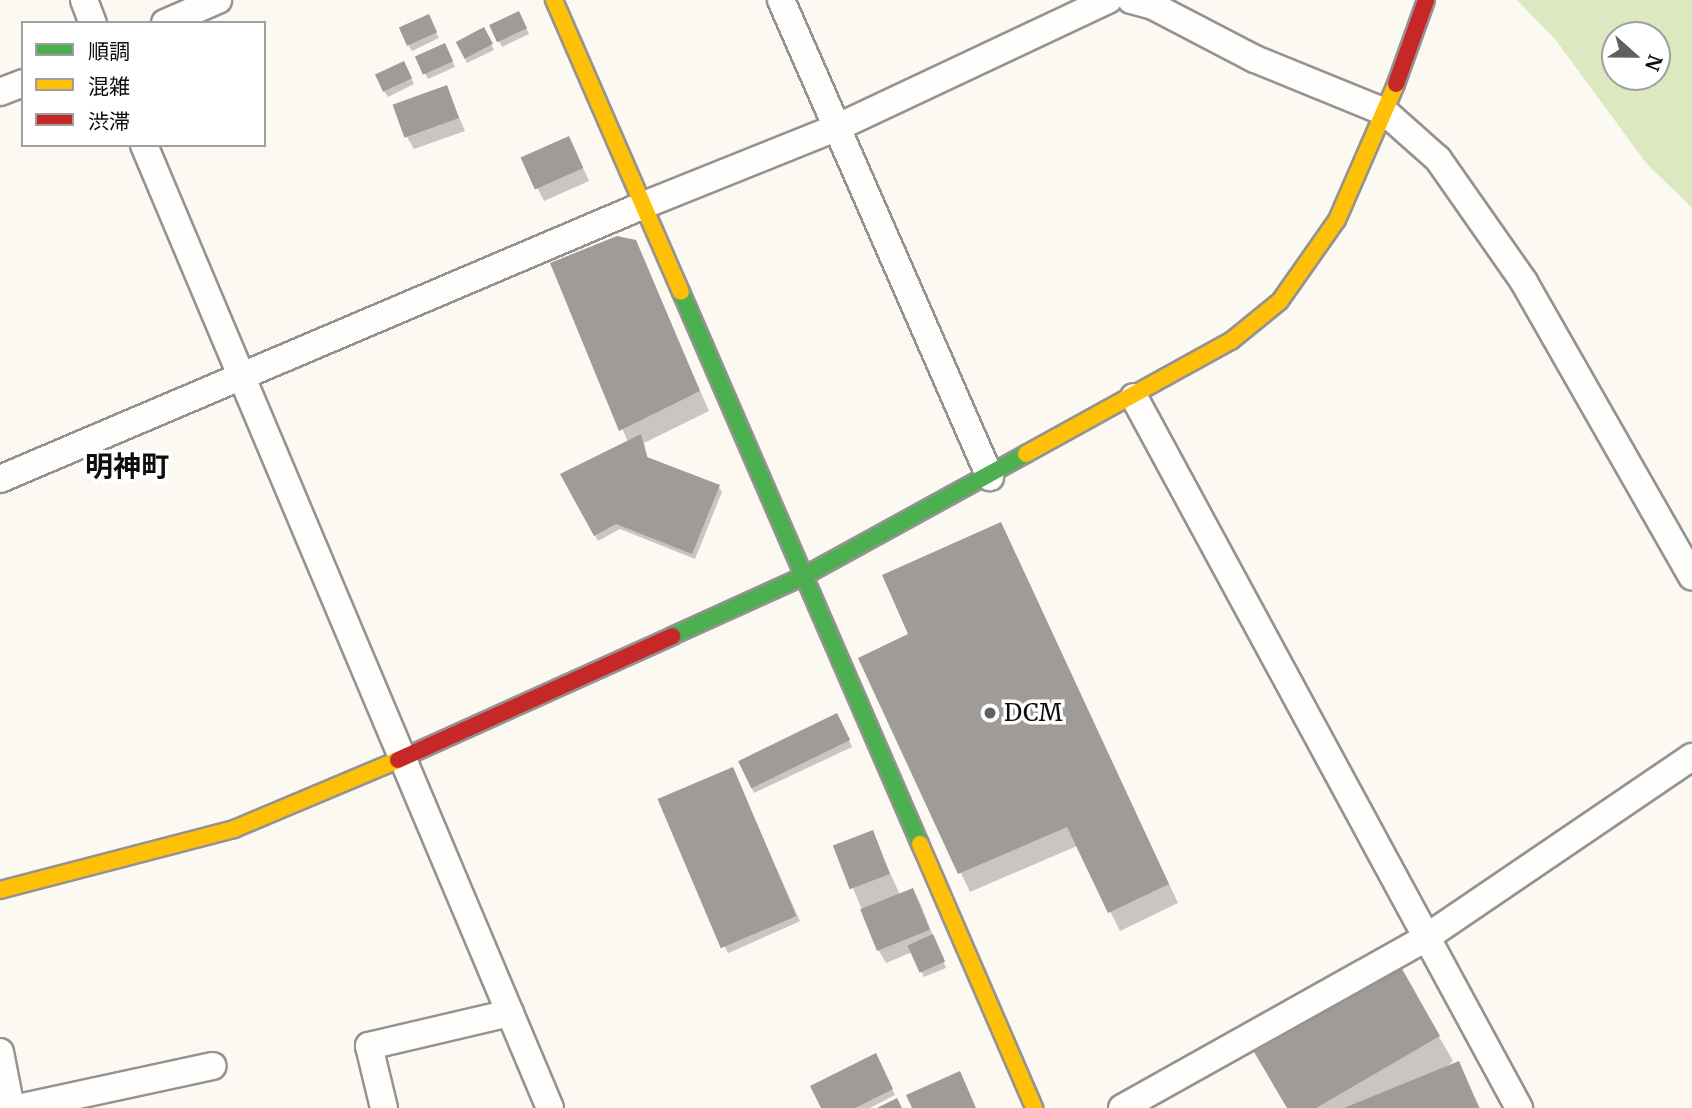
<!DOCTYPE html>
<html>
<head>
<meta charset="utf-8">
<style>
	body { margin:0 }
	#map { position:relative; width:1692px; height:1108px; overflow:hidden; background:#fcf8f2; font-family:Merriweather,"Noto Sans JP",serif }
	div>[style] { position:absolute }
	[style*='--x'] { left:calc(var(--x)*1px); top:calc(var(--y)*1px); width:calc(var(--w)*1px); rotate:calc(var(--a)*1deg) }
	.forest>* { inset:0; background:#dce8c0 }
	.shadow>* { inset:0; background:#0003; transform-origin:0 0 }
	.building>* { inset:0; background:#9f9b98; transform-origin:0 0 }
	.roads { filter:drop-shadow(2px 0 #959391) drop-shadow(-2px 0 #959391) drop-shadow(0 2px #959391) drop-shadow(0 -2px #959391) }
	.street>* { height:26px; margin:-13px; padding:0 13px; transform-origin:13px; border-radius:13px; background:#fffefd }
	.fast>* { height:16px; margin:-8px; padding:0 8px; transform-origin:8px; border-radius:8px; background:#4caf50 }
	.slow>* { height:16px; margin:-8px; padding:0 8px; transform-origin:8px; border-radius:8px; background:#ffc107 }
	.jam>* { height:16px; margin:-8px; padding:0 8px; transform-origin:8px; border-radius:8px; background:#c62828 }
	.dots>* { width:19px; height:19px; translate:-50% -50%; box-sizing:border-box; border:4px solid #fff; border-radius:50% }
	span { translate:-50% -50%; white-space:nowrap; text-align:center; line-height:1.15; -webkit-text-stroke:7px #fff; paint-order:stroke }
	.poi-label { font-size:24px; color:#0e0e0e }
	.left { translate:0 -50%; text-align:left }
	.quarter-label { font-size:28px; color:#0e0e0e; font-weight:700 }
	.legend { position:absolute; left:21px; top:21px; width:245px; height:126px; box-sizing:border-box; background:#fff; border:2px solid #9f9f9f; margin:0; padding:9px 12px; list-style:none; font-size:21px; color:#0e0e0e }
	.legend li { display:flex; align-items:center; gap:14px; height:35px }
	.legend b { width:35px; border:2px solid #9f9f9f }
	.north { position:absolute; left:1601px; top:21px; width:70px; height:70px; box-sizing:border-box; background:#fff; border:2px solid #9f9f9f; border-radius:50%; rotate:111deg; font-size:19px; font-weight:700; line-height:28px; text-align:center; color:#0e0e0e }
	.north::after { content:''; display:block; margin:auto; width:24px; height:32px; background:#61605e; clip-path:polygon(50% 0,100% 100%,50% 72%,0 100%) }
</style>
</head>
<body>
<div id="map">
	<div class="forest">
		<i style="clip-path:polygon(evenodd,1517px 0,1692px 0,1692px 208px,1646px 163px,1555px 39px,1517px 0,1615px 35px,1657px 35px,1657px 77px,1615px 77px,1615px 35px)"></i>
	</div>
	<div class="shadow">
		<i style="clip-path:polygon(522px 19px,529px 34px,502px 47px,492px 26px)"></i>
		<i style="clip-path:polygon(431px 22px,439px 38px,412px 51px,408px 45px)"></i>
		<i style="clip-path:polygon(484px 29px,494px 50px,467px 63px,464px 57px)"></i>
		<i style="clip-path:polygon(447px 51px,455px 67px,428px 79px,417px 58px)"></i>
		<i style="clip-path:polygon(407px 68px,414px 84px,388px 97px,384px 91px)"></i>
		<i style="clip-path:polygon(446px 87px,465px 131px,414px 149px,407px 137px)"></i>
		<i style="clip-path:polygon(575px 150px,589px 181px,544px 201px,523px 159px)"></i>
		<i style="clip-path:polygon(635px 242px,709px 411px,644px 443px,648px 459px,718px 486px,722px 492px,695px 559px,620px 529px,598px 541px,563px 475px,628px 442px,552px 264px)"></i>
		<i style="clip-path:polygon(1000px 524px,1178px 903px,1120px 931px,1077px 846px,970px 892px,860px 659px,910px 635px)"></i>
		<i style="clip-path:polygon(840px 721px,852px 747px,754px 793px,739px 761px)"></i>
		<i style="left:735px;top:775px;width:160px;height:79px;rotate:66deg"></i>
		<i style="clip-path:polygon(872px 832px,900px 895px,913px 890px,920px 903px,946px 968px,924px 977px,912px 952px,886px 963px,879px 951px,836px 847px)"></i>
		<i style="clip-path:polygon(1400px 969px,1453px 1061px,1445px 1068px,1459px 1063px,1480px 1108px,1289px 1108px)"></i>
		<i style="clip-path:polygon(879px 1061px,895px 1095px,870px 1108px,823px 1108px)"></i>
	</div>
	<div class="building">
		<i style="left:519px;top:11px;width:19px;height:33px;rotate:65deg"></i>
		<i style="left:429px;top:14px;width:20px;height:33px;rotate:66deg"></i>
		<i style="left:484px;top:27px;width:19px;height:32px;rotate:62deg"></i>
		<i style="left:445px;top:43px;width:20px;height:33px;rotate:66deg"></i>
		<i style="left:404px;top:61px;width:19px;height:32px;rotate:65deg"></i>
		<i style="left:447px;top:85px;width:35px;height:58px;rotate:70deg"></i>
		<i style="left:569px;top:136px;width:35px;height:53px;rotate:66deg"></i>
		<i style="clip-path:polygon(617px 236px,636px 240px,700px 391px,619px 431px,550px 263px)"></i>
		<i style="clip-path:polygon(641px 434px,647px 457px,720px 485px,692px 554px,616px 524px,594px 536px,560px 474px)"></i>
		<i style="clip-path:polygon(1001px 522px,1169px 884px,1108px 913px,1067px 827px,958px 874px,858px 658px,908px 634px,882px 575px)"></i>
		<i style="left:837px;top:713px;width:30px;height:110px;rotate:64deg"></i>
		<i style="left:733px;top:767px;width:162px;height:82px;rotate:67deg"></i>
		<i style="left:873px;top:830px;width:47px;height:43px;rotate:69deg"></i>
		<i style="left:913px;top:888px;width:45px;height:57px;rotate:68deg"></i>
		<i style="left:933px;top:934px;width:30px;height:28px;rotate:66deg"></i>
		<i style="clip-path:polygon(1401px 967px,1440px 1036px,1316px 1108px,1287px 1108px,1254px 1052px)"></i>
		<i style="clip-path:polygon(876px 1053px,893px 1089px,855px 1108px,821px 1108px,810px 1086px)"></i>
		<i style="clip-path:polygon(1459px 1061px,1479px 1108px,1344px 1108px)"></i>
		<i style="clip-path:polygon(960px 1071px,976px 1108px,912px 1108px,906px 1095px)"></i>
		<i style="clip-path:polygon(897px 1098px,902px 1108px,877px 1108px)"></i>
	</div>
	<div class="roads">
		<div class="street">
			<i style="--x:84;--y:0;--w:25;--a:69"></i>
			<i style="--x:781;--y:0;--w:521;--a:66.34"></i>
			<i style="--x:1131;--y:0;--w:23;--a:15"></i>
			<i style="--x:1153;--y:6;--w:115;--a:27.5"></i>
			<i style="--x:1255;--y:59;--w:140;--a:22.2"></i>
			<i style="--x:1385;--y:112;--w:71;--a:41.6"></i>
			<i style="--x:1438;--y:159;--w:150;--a:55"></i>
			<i style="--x:1524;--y:282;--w:339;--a:60.3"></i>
			<i style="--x:165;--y:23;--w:58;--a:-23.5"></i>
			<i style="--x:0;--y:92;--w:25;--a:-21"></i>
			<i style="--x:144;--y:145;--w:1045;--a:67.14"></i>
			<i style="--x:1134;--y:397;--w:809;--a:61.56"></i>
			<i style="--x:0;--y:479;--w:700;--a:-23.05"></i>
			<i style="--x:644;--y:205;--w:207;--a:-21.9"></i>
			<i style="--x:836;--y:128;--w:301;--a:-25.2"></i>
			<i style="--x:0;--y:1052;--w:57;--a:78.9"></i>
			<i style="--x:18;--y:1108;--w:199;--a:-12.2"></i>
			<i style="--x:384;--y:1108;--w:64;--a:-103.6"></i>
			<i style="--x:369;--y:1046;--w:145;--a:-13.2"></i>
			<i style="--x:1122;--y:1108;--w:346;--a:-29.2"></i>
			<i style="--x:1424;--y:939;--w:324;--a:-34.2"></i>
		</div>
		<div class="fast">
			<i style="--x:681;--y:292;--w:602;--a:66.59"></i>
			<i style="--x:672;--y:636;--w:145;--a:-24.4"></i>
			<i style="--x:804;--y:576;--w:253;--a:-28.8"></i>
		</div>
		<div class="slow">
			<i style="--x:554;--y:0;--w:318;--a:66.5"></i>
			<i style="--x:1026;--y:454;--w:234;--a:-28.9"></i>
			<i style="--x:1231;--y:341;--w:63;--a:-39.2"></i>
			<i style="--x:1280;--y:301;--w:99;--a:-54.9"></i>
			<i style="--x:1337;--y:220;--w:148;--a:-66.5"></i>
			<i style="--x:920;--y:844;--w:288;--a:66.6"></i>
			<i style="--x:0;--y:890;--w:242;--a:-14.6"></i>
			<i style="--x:234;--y:829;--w:178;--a:-22.8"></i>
		</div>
		<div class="jam">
			<i style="--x:1396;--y:84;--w:89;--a:-70.3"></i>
			<i style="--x:398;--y:760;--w:301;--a:-24.3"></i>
		</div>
	</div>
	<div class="dots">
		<i style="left:990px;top:713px;background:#61605e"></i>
	</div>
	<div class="poi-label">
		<span class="left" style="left:1004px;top:713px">DCM</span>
	</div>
	<div class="quarter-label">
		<span style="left:127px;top:466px">明神町</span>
	</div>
	<ul class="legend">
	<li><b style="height:9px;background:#4caf50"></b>順調</li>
	<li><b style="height:9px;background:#ffc107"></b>混雑</li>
	<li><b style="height:9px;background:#c62828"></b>渋滞</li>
	</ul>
	<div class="north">N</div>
</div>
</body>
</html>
